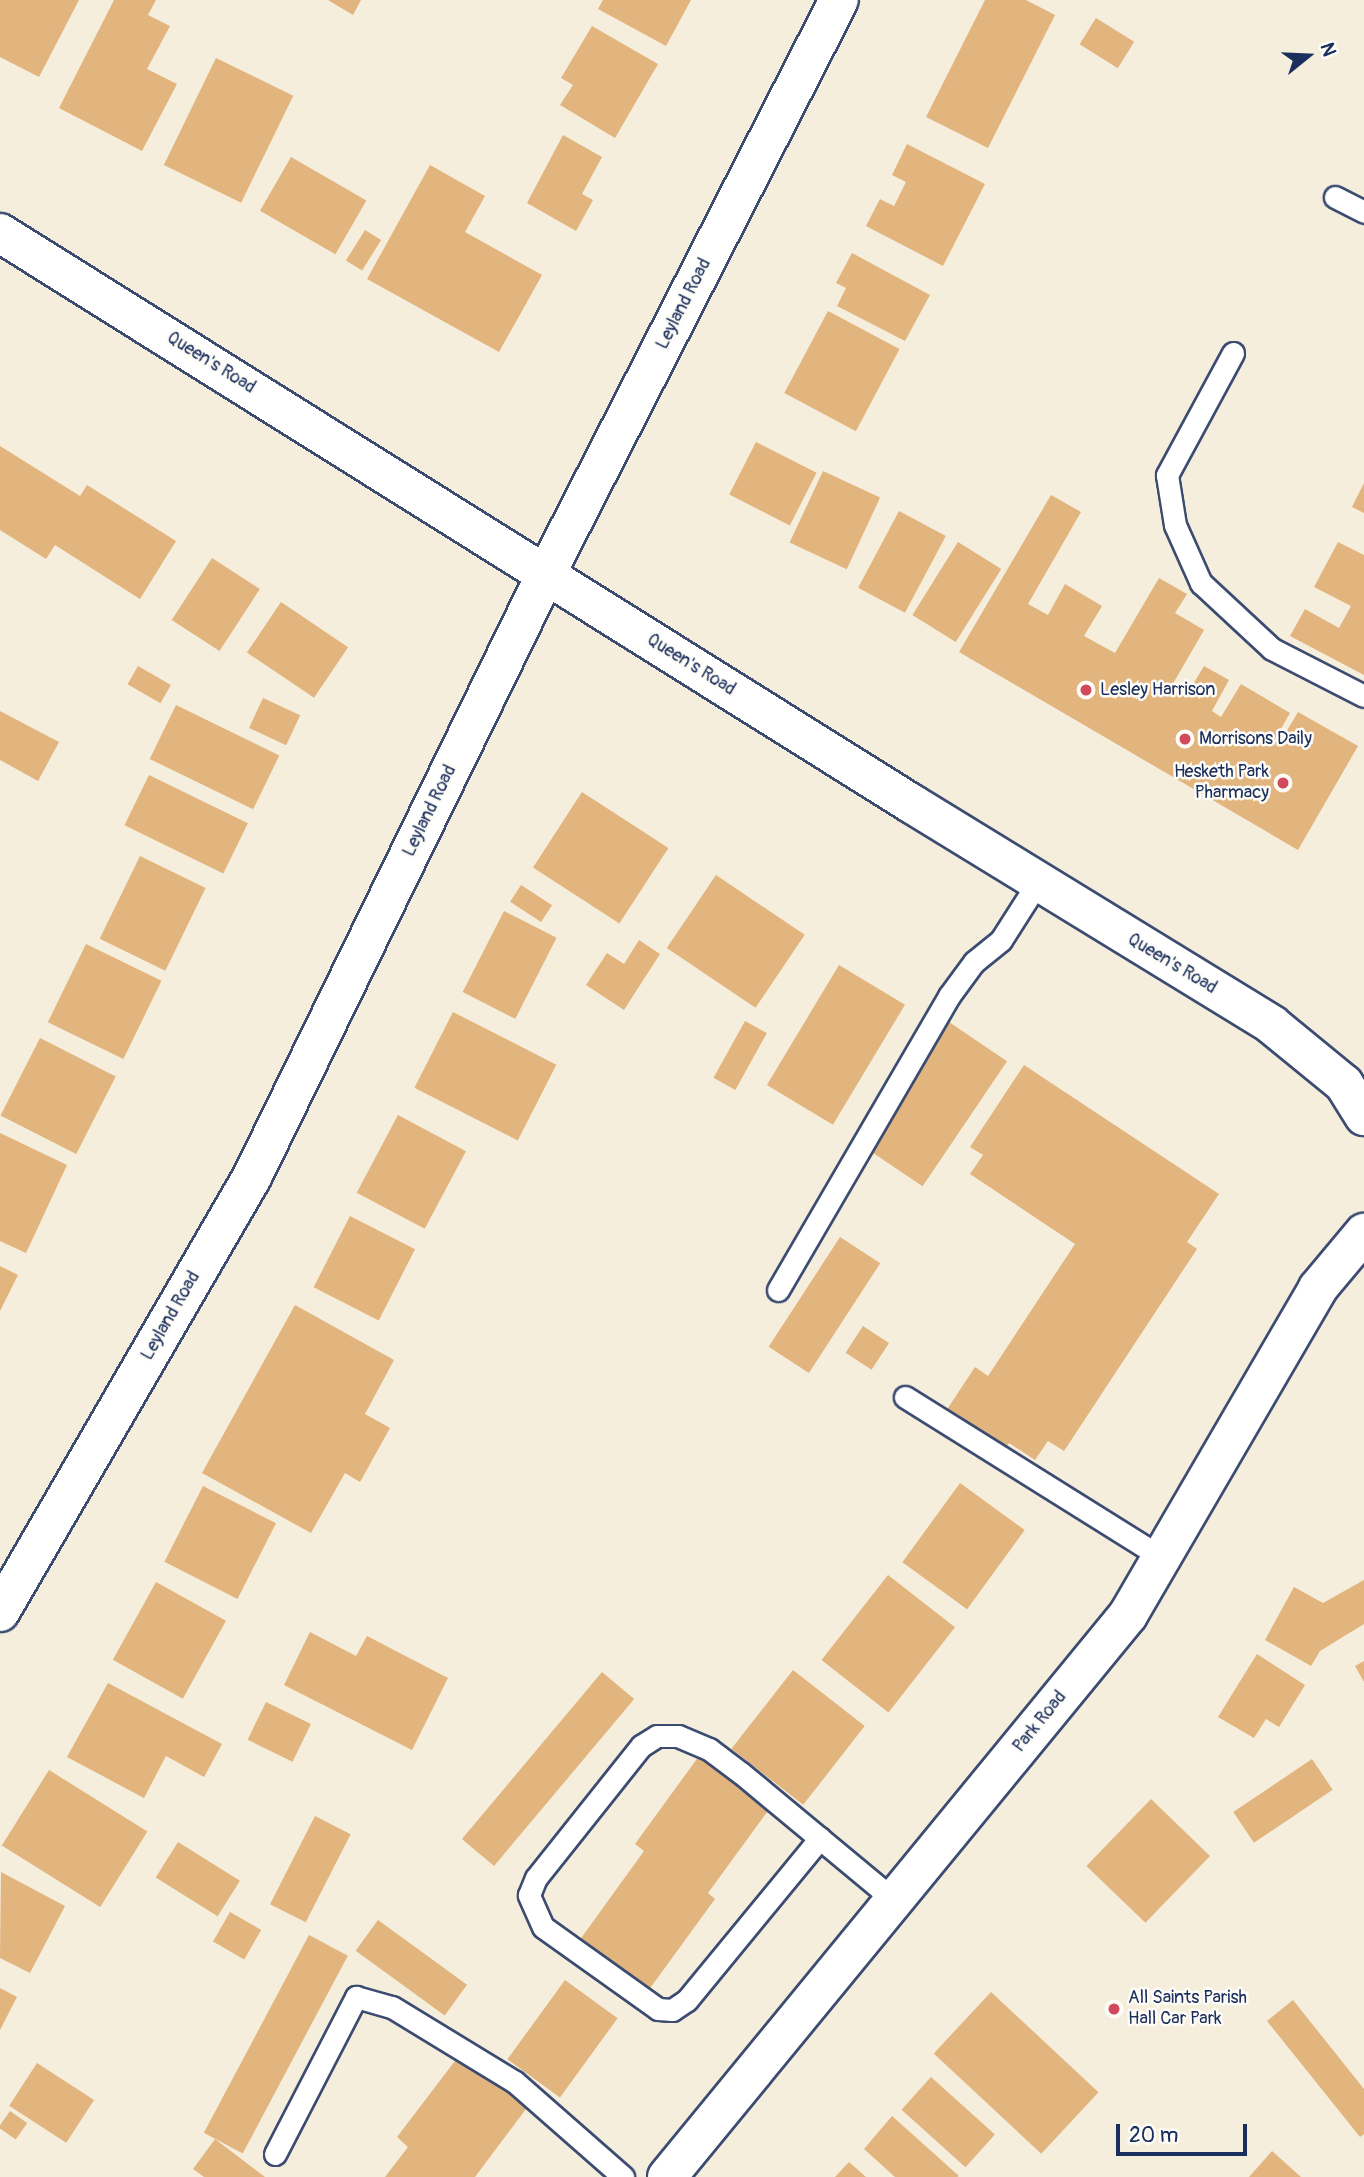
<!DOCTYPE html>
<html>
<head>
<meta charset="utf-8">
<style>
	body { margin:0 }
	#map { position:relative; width:1364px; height:2177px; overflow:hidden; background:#f6eedc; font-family:Pangolin,sans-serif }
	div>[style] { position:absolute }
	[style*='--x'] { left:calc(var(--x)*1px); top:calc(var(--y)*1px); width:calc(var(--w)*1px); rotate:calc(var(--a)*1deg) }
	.building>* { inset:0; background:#e2b47e; transform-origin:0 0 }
	.roads { filter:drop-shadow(2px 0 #3c4c71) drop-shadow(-2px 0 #3c4c71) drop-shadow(0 2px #3c4c71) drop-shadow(0 -2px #3c4c71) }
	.lane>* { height:21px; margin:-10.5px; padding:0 10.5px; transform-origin:10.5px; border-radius:10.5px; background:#fff }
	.street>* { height:38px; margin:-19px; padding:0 19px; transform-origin:19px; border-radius:19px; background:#fff }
	.secondary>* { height:38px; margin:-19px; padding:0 19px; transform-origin:19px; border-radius:19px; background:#fff }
	.dots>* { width:19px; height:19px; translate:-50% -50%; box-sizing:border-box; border:4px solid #fdfcf7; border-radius:50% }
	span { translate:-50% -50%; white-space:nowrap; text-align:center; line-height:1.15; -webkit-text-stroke:5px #fdfcf7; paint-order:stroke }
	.street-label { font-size:18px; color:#1b2f5e }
	.poi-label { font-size:18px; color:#1b2f5e }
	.left { translate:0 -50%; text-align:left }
	.right { translate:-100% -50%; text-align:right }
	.north { position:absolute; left:1273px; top:21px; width:70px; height:70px; -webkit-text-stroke:5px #fdfcf7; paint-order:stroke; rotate:72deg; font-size:19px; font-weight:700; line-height:28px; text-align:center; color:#1b2f5e }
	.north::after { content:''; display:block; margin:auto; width:24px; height:32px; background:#1b2f5e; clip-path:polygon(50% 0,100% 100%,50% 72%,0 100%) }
	.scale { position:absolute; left:1116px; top:2124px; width:131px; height:32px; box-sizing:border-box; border:4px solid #1b2f5e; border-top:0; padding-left:9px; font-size:21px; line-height:24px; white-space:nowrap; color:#1b2f5e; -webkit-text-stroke:5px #fdfcf7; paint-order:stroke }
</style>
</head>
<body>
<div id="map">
	<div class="building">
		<i style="clip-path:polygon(0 0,79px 0,39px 77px,0 57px)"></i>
		<i style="clip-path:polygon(114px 0,156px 0,148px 15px,170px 26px,147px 69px,177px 84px,142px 151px,59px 108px)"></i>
		<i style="clip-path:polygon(328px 0,361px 0,353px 15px)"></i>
		<i style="clip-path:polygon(603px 0,691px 0,666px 46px,598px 9px)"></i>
		<i style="clip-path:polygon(985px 0,1026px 0,1055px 15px,988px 148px,926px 117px)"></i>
		<i style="left:1096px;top:18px;width:45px;height:31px;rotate:32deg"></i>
		<i style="clip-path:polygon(592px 26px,658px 64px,615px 138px,560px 105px,573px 85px,561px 78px)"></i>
		<i style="left:216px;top:58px;width:86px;height:119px;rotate:26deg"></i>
		<i style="clip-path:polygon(563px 135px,602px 157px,582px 194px,593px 200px,576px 231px,527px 203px)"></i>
		<i style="clip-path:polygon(907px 144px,985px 184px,943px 266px,866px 226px,880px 199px,894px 206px,906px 182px,892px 175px)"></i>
		<i style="left:291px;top:157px;width:87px;height:62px;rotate:30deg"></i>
		<i style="clip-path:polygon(430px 165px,485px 196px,465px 232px,542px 275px,499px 352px,367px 279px)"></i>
		<i style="left:365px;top:230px;width:19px;height:36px;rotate:32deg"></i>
		<i style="clip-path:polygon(852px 253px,930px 295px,905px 341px,837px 306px,846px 288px,836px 283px)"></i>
		<i style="left:828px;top:311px;width:81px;height:93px;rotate:28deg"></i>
		<i style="left:756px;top:442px;width:68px;height:59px;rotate:27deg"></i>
		<i style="clip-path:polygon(0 446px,80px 496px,87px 485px,176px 541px,140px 599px,55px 545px,46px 559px,0 530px)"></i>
		<i style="left:823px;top:471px;width:63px;height:79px;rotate:25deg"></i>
		<i style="clip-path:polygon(1364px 483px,1364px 513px,1352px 507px)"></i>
		<i style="clip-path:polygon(1051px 495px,1081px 512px,1028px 604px,1048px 615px,1065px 584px,1102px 606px,1084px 636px,1115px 653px,1159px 578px,1187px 594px,1175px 613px,1204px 630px,1171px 687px,1186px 696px,1204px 666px,1229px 680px,1212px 711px,1221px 717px,1241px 684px,1290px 713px,1274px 741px,1279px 744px,1298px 712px,1358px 746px,1298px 850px,959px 652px)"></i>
		<i style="left:899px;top:511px;width:53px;height:87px;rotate:28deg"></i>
		<i style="left:958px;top:542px;width:51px;height:86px;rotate:32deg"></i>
		<i style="clip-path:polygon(1338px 542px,1364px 555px,1364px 675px,1290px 636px,1305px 609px,1339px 628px,1351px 606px,1314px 587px)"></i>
		<i style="left:212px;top:558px;width:57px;height:74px;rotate:33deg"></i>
		<i style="left:281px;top:602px;width:81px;height:61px;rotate:34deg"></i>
		<i style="left:138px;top:666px;width:38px;height:21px;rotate:30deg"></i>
		<i style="left:263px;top:698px;width:41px;height:33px;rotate:25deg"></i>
		<i style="left:176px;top:705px;width:115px;height:60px;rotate:26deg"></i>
		<i style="clip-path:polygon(0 711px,59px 742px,38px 781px,0 760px)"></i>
		<i style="left:149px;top:775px;width:110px;height:56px;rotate:26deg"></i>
		<i style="left:582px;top:792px;width:103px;height:90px;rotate:33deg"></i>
		<i style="left:140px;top:856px;width:73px;height:92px;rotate:26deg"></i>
		<i style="left:716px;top:875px;width:107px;height:88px;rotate:34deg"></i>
		<i style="left:521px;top:885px;width:37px;height:20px;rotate:33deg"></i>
		<i style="left:504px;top:911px;width:59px;height:91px;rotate:27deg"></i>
		<i style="clip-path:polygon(639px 940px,660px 954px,624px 1010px,586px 985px,607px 953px,624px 964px)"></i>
		<i style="left:86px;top:944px;width:84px;height:87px;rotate:26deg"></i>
		<i style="left:839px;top:965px;width:77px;height:140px;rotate:31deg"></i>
		<i style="left:453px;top:1012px;width:116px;height:85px;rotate:27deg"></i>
		<i style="left:745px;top:1021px;width:25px;height:65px;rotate:29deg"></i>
		<i style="left:949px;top:1022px;width:70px;height:151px;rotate:34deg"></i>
		<i style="left:40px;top:1038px;width:85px;height:87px;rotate:27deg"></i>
		<i style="clip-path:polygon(1024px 1065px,1219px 1194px,1187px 1242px,1197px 1249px,1064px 1451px,1048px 1441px,1035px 1460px,1009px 1443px,1003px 1453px,944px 1414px,975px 1367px,988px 1376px,1075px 1244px,970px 1174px,983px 1155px,970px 1147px)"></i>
		<i style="left:398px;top:1115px;width:77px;height:88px;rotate:28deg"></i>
		<i style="clip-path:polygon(0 1133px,67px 1165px,26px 1253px,0 1241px)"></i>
		<i style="left:350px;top:1216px;width:73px;height:80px;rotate:27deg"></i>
		<i style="left:840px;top:1237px;width:48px;height:131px;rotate:33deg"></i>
		<i style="clip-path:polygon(0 1266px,18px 1275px,0 1311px)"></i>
		<i style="clip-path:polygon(295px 1305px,394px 1360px,365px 1414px,390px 1428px,360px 1482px,345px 1473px,311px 1533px,202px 1473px)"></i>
		<i style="left:863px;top:1326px;width:31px;height:32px;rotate:33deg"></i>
		<i style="left:960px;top:1483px;width:80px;height:98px;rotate:36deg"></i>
		<i style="left:203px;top:1486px;width:82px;height:85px;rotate:27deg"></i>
		<i style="left:888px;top:1575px;width:85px;height:108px;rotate:38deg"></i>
		<i style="clip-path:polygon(1364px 1580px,1364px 1624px,1320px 1651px,1311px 1666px,1265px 1640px,1294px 1587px,1323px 1603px)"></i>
		<i style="left:156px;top:1582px;width:80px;height:89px;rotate:29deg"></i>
		<i style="clip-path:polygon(310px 1632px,356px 1656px,367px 1636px,448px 1678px,412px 1750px,284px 1685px)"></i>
		<i style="clip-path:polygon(1257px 1654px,1305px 1685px,1279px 1727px,1266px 1719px,1254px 1738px,1218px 1717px)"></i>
		<i style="clip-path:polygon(1364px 1661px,1364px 1682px,1355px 1666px)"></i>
		<i style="left:793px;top:1670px;width:91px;height:100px;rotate:38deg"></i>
		<i style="left:602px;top:1672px;width:42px;height:218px;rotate:40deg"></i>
		<i style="clip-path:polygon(108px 1683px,222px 1744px,204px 1777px,166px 1756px,144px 1798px,67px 1757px)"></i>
		<i style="left:266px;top:1702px;width:50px;height:42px;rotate:26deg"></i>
		<i style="clip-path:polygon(699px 1756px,770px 1808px,708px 1893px,715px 1899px,648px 1991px,579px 1941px,644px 1851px,635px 1844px)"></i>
		<i style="left:1312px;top:1759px;width:37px;height:95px;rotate:56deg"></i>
		<i style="left:49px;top:1770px;width:116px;height:89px;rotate:32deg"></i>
		<i style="left:1151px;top:1799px;width:82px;height:93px;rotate:44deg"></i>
		<i style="left:315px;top:1816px;width:40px;height:99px;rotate:27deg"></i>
		<i style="left:178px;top:1842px;width:73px;height:42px;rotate:32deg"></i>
		<i style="clip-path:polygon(1px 1872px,65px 1906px,30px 1973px,0 1958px)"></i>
		<i style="left:230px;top:1912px;width:36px;height:34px;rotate:30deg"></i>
		<i style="left:378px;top:1920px;width:110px;height:38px;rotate:36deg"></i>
		<i style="left:309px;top:1935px;width:44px;height:224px;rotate:28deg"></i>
		<i style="left:565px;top:1980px;width:65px;height:98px;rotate:36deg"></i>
		<i style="clip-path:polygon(0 1988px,17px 1997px,0 2030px)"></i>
		<i style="left:991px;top:1992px;width:147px;height:84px;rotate:43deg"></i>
		<i style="clip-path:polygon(1293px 2000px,1364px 2089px,1364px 2134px,1360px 2137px,1267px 2021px)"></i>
		<i style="clip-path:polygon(461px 2053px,529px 2105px,475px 2177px,385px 2177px,408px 2147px,397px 2137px)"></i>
		<i style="left:37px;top:2063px;width:68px;height:51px;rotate:33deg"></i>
		<i style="left:931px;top:2077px;width:86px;height:44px;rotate:42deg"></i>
		<i style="left:10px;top:2111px;width:21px;height:20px;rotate:35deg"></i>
		<i style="clip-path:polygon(892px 2116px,959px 2176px,957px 2177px,895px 2177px,864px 2149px)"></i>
		<i style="clip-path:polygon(215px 2139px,265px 2177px,204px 2177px,193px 2169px)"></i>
		<i style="clip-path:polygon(1272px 2151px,1301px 2177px,1249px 2177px)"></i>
		<i style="clip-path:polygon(849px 2162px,866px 2177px,835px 2177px)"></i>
	</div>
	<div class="roads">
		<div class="lane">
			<i style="--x:1335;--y:197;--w:33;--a:27"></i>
			<i style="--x:1233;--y:353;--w:139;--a:118.4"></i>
			<i style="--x:1167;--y:475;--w:51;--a:80.9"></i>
			<i style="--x:1175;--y:525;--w:64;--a:65.9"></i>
			<i style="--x:1201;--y:583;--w:97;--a:42.9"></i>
			<i style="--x:1272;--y:649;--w:103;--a:27.1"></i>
			<i style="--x:778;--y:1290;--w:340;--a:-59.8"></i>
			<i style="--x:949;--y:996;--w:42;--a:-53.7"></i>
			<i style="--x:974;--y:962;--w:35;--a:-39"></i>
			<i style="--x:1001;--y:940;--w:69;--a:-57.5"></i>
			<i style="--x:905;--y:1397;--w:302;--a:32"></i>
			<i style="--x:820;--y:1838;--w:210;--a:129.4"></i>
			<i style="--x:687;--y:2000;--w:18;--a:146"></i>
			<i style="--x:672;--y:2010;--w:14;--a:-176"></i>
			<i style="--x:658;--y:2009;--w:141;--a:-144.5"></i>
			<i style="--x:543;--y:1927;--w:35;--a:-114"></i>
			<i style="--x:529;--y:1895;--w:18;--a:-68"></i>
			<i style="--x:536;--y:1878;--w:169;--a:-51.5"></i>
			<i style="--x:641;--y:1746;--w:19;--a:-32"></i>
			<i style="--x:657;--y:1736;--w:21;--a:0"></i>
			<i style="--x:678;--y:1736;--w:34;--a:23"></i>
			<i style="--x:709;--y:1749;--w:40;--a:37"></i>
			<i style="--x:741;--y:1773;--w:199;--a:39.7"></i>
			<i style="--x:275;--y:2154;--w:177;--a:-62.7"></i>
			<i style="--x:356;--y:1997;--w:37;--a:16"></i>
			<i style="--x:392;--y:2007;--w:144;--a:31.4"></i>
			<i style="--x:515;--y:2082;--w:144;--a:41.3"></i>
		</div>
		<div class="street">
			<i style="--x:667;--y:2177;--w:727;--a:-50.64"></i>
			<i style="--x:1128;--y:1615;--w:378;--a:-59.8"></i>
			<i style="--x:1318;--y:1288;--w:72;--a:-50.1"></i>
		</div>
		<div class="secondary">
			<i style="--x:0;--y:233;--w:1076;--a:32.05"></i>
			<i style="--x:912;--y:804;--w:422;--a:31.5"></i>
			<i style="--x:1272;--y:1025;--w:93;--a:39.3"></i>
			<i style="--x:1344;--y:1084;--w:38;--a:58"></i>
			<i style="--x:0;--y:1612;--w:503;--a:-59.92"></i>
			<i style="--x:252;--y:1177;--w:671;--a:-64.01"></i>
			<i style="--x:546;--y:574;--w:644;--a:-62.96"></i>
		</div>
	</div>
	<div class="dots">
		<i style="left:1086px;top:690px;background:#d1495b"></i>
		<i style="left:1185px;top:739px;background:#d1495b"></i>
		<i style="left:1283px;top:783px;background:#d1495b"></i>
		<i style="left:1114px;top:2009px;background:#d1495b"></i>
	</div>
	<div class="street-label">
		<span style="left:684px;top:304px;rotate:-63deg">Leyland Road</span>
		<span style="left:211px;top:363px;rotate:32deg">Queen's Road</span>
		<span style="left:691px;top:665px;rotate:32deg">Queen's Road</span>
		<span style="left:430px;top:811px;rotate:-64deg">Leyland Road</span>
		<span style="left:1172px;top:964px;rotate:31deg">Queen's Road</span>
		<span style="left:171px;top:1316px;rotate:-60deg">Leyland Road</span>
		<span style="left:1040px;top:1722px;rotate:-51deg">Park Road</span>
	</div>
	<div class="poi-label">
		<span class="left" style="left:1100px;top:690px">Lesley Harrison</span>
		<span class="left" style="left:1199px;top:739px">Morrisons Daily</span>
		<span class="right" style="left:1269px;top:783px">Hesketh Park<br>Pharmacy</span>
		<span class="left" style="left:1128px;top:2009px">All Saints Parish<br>Hall Car Park</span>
	</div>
	<div class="north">N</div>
	<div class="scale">20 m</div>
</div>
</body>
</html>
